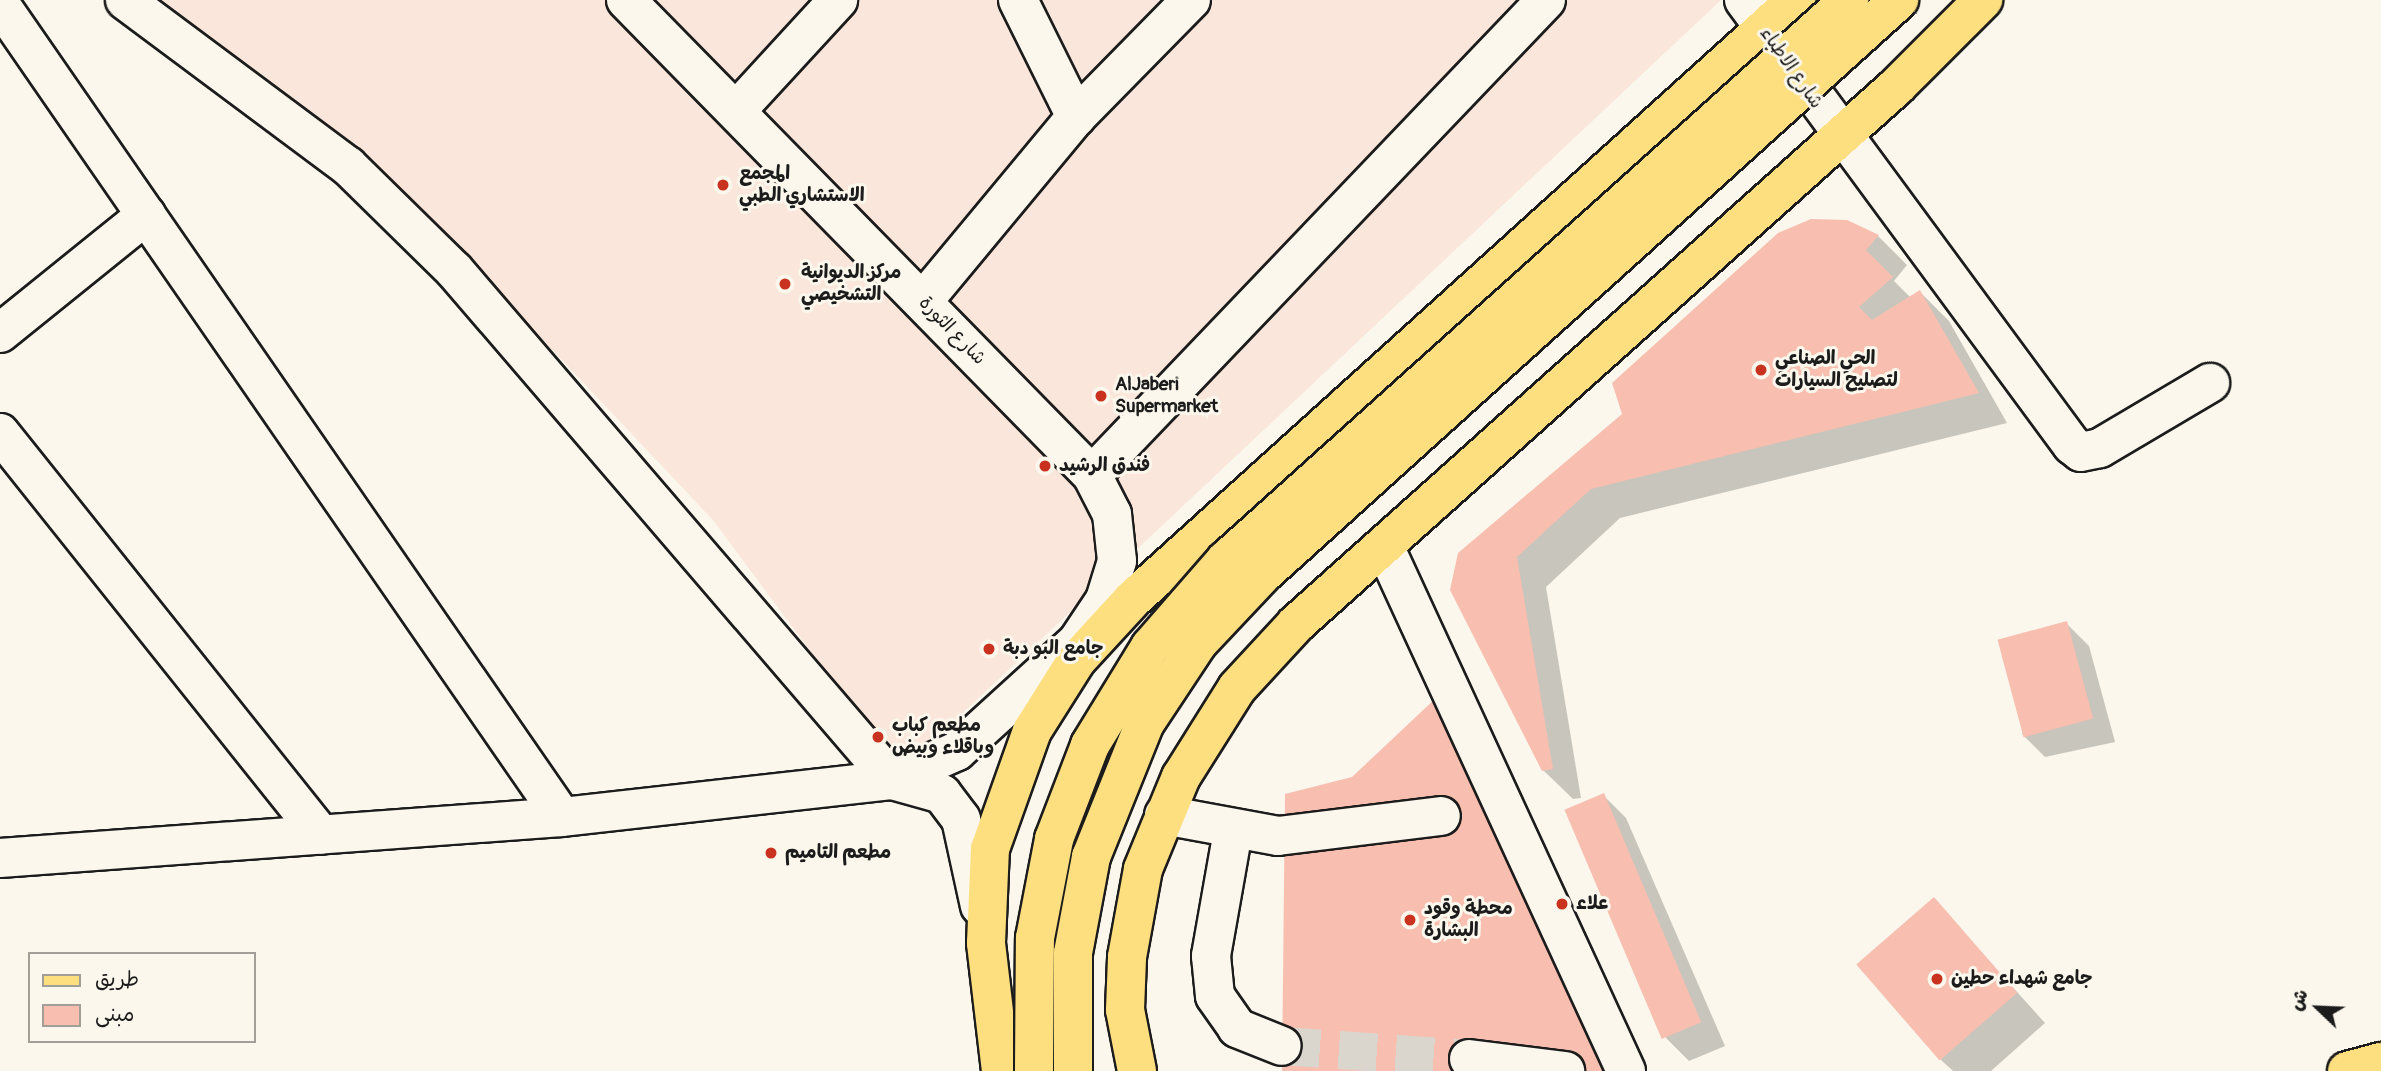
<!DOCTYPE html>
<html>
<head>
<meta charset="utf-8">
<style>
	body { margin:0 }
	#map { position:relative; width:2381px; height:1071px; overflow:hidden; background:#fbf7ec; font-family:Pangolin,"Playpen Sans Arabic",sans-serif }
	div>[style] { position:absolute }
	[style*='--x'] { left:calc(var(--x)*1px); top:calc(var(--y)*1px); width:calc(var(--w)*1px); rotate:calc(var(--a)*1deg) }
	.built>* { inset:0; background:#fae6da }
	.shadow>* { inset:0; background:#0003 }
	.building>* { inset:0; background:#f8beb0; transform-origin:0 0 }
	.minor-tunnel>* { height:38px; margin-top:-19px; transform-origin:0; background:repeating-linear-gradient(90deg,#dad6cd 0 38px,transparent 0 57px) }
	.roads { filter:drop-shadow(2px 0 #1c1c1c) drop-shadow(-2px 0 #1c1c1c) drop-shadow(0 2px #1c1c1c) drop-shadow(0 -2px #1c1c1c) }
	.minor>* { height:38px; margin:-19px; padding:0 19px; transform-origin:19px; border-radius:19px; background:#fbf7ec }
	.major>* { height:38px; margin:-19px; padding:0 19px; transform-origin:19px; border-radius:19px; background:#fedf80 }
	.bridges { filter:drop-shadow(2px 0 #1c1c1c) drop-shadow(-2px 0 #1c1c1c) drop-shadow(0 2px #1c1c1c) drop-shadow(0 -2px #1c1c1c) }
	.major-bridge>* { height:38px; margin:-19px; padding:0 19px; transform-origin:19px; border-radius:19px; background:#fedf80 }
	.dots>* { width:19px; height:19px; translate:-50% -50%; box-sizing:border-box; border:4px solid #fbf7ec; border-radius:50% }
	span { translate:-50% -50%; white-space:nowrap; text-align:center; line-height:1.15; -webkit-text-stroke:6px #fbf7ec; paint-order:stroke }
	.street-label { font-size:19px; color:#1c1c1c }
	.poi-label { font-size:19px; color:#1c1c1c; font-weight:700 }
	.left { translate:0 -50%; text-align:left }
	.legend { position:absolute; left:28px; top:952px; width:228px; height:91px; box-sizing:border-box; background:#fbf7ec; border:2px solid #a29f99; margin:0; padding:9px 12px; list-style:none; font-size:21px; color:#1c1c1c }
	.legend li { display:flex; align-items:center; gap:14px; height:35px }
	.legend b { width:35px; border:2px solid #a29f99 }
	.north { position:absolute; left:2283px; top:973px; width:70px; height:70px; -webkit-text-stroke:5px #fbf7ec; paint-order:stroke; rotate:293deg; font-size:19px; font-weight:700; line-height:28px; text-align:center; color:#1c1c1c }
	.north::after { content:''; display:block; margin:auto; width:24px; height:32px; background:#1c1c1c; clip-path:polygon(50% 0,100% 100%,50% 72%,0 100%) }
</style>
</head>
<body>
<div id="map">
	<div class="built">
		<i style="clip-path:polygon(152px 0,1721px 0,900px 772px,713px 520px,372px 159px)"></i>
	</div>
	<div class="shadow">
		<i style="clip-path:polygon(1878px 236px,1907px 265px,1894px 281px,1911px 298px,1920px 292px,1949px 321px,2007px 423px,1620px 518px,1546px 587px,1581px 798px,1573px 799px,1543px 770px,1452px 590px)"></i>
		<i style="clip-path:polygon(2066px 623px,2089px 646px,2115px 742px,2045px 757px,2022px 734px)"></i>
		<i style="clip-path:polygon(1437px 699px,1617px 1071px,1284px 1071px,1353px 778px)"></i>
		<i style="clip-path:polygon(1603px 795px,1626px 818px,1725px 1046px,1689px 1061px,1666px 1038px)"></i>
		<i style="clip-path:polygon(1933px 899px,2045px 1023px,1991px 1071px,1953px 1071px,1941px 1060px)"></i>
	</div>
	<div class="building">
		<i style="clip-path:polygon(1811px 219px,1847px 220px,1879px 235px,1866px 250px,1893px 277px,1859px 307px,1872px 320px,1920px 290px,1979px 393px,1591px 489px,1517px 557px,1553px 769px,1542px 771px,1450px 590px,1458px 553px,1622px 414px,1612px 383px,1778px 233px)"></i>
		<i style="left:2067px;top:621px;width:101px;height:72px;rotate:75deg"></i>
		<i style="clip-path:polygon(1437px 697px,1602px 1071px,1282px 1071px,1285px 794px,1352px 777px)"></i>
		<i style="left:1604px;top:793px;width:249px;height:43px;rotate:67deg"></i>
		<i style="left:1934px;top:897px;width:127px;height:103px;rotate:49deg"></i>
	</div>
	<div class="minor-tunnel">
		<i style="--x:1282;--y:1046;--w:187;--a:4"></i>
	</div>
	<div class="roads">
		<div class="minor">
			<i style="--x:125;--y:0;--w:278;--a:36.7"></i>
			<i style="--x:348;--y:166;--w:148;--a:44.5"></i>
			<i style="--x:454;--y:270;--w:672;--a:49.34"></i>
			<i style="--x:892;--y:780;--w:52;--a:15.6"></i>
			<i style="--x:942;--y:794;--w:31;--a:53"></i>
			<i style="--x:961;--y:819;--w:89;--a:77.7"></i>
			<i style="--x:626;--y:0;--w:665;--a:45.55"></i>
			<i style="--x:1092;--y:475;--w:44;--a:62.9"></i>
			<i style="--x:1112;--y:514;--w:47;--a:83.9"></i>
			<i style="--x:1117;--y:561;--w:41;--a:107.1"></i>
			<i style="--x:1105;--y:600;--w:58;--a:123.7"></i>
			<i style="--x:1018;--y:0;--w:131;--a:63.6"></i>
			<i style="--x:1744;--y:0;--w:553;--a:53.61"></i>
			<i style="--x:2072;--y:445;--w:11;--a:38"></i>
			<i style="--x:2081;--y:452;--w:19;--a:-12"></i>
			<i style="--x:2100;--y:448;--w:128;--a:-30.6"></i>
			<i style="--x:0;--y:4;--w:988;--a:55.35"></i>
			<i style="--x:736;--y:111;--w:151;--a:-47.4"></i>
			<i style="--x:923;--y:301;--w:239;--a:-50.3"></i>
			<i style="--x:1076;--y:117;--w:164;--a:-45.5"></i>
			<i style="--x:0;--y:333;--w:188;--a:-38.9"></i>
			<i style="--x:0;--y:433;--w:514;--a:51.39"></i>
			<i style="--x:1092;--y:475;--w:657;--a:-46.29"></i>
			<i style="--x:1384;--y:546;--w:578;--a:65.25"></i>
			<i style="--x:1164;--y:815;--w:116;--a:10.4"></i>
			<i style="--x:1278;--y:836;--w:164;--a:-7"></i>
			<i style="--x:1233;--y:831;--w:127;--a:100"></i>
			<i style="--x:1211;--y:956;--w:40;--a:84.3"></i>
			<i style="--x:1215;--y:996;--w:39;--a:55"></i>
			<i style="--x:1237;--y:1028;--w:48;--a:21.8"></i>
			<i style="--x:0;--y:858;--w:563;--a:-4.17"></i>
			<i style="--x:562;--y:817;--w:332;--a:-6.4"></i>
			<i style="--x:892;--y:780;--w:71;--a:-24"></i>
			<i style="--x:957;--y:751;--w:178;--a:-42.3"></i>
			<i style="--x:1469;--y:1059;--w:97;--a:7.1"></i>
		</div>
		<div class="major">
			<i style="--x:1001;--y:1071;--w:129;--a:-96.7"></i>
			<i style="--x:986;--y:943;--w:94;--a:-87.6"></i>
			<i style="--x:990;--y:849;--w:125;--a:-70.4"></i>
			<i style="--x:1032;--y:731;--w:83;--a:-57.8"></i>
			<i style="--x:1076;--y:661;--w:84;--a:-47.4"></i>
			<i style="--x:1133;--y:599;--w:894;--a:-42.1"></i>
			<i style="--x:1137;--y:1071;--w:62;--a:-101.1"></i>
			<i style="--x:1125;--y:1010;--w:53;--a:-87.8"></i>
			<i style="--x:1127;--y:957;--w:89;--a:-79.7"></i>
			<i style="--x:1143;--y:869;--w:100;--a:-67.6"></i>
			<i style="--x:1181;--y:777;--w:105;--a:-57.8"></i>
			<i style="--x:1237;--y:688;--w:87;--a:-47.3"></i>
			<i style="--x:1296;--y:624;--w:807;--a:-41.83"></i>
			<i style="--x:1897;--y:86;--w:122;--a:-45"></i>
			<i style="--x:2347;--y:1071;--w:35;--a:-15"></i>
		</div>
	</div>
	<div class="bridges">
		<div class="major-bridge">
			<i style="--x:1034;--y:1071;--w:133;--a:-89.6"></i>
			<i style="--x:1035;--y:938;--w:101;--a:-79.1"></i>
			<i style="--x:1054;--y:839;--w:101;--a:-69"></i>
			<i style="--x:1090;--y:745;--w:115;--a:-58.5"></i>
			<i style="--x:1150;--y:647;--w:116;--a:-48.9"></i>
			<i style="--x:1226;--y:560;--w:838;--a:-41.95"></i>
			<i style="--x:1073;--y:1071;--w:118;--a:-90"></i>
			<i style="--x:1073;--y:953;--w:98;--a:-79.4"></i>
			<i style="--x:1091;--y:857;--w:144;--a:-68.1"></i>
			<i style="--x:1145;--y:723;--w:96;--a:-56.5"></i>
			<i style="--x:1198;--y:643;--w:95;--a:-46.7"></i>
			<i style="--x:1263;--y:574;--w:857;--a:-42.07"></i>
		</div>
	</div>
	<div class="dots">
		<i style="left:723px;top:185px;background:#c8321e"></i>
		<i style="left:785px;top:284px;background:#c8321e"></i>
		<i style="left:1761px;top:370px;background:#c8321e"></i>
		<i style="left:1101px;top:396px;background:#c8321e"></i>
		<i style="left:1045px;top:466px;background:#c8321e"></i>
		<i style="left:989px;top:649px;background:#c8321e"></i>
		<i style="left:878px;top:737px;background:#c8321e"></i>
		<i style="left:771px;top:853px;background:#c8321e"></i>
		<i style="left:1562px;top:904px;background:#c8321e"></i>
		<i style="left:1410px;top:920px;background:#c8321e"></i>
		<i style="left:1937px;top:979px;background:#c8321e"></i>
	</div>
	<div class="street-label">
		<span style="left:1791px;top:68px;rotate:55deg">شارع الاطباء</span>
		<span style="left:952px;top:331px;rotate:46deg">شارع الثورة</span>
	</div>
	<div class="poi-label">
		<span class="left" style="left:739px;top:185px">المجمع<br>الاستشاري الطبي</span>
		<span class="left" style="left:801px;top:284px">مركز الديوانية<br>التشخيصي</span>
		<span class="left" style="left:1775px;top:370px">الحي الصناعي<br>لتصليح السيارات</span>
		<span class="left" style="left:1115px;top:396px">AlJaberi<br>Supermarket</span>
		<span class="left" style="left:1059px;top:466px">فندق الرشيد</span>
		<span class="left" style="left:1003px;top:649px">جامع البو دبة</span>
		<span class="left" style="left:892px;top:737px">مطعم كباب<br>وباقلاء وبيض</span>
		<span class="left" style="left:785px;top:853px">مطعم التاميم</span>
		<span class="left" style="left:1576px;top:904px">علاء</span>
		<span class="left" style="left:1424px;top:920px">محطة وقود<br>البشارة</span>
		<span class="left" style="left:1951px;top:979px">جامع شهداء حطين</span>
	</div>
	<ul class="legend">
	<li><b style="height:9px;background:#fedf80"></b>طريق</li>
	<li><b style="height:19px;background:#f8beb0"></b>مبنى</li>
	</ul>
	<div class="north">ش</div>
</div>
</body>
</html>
